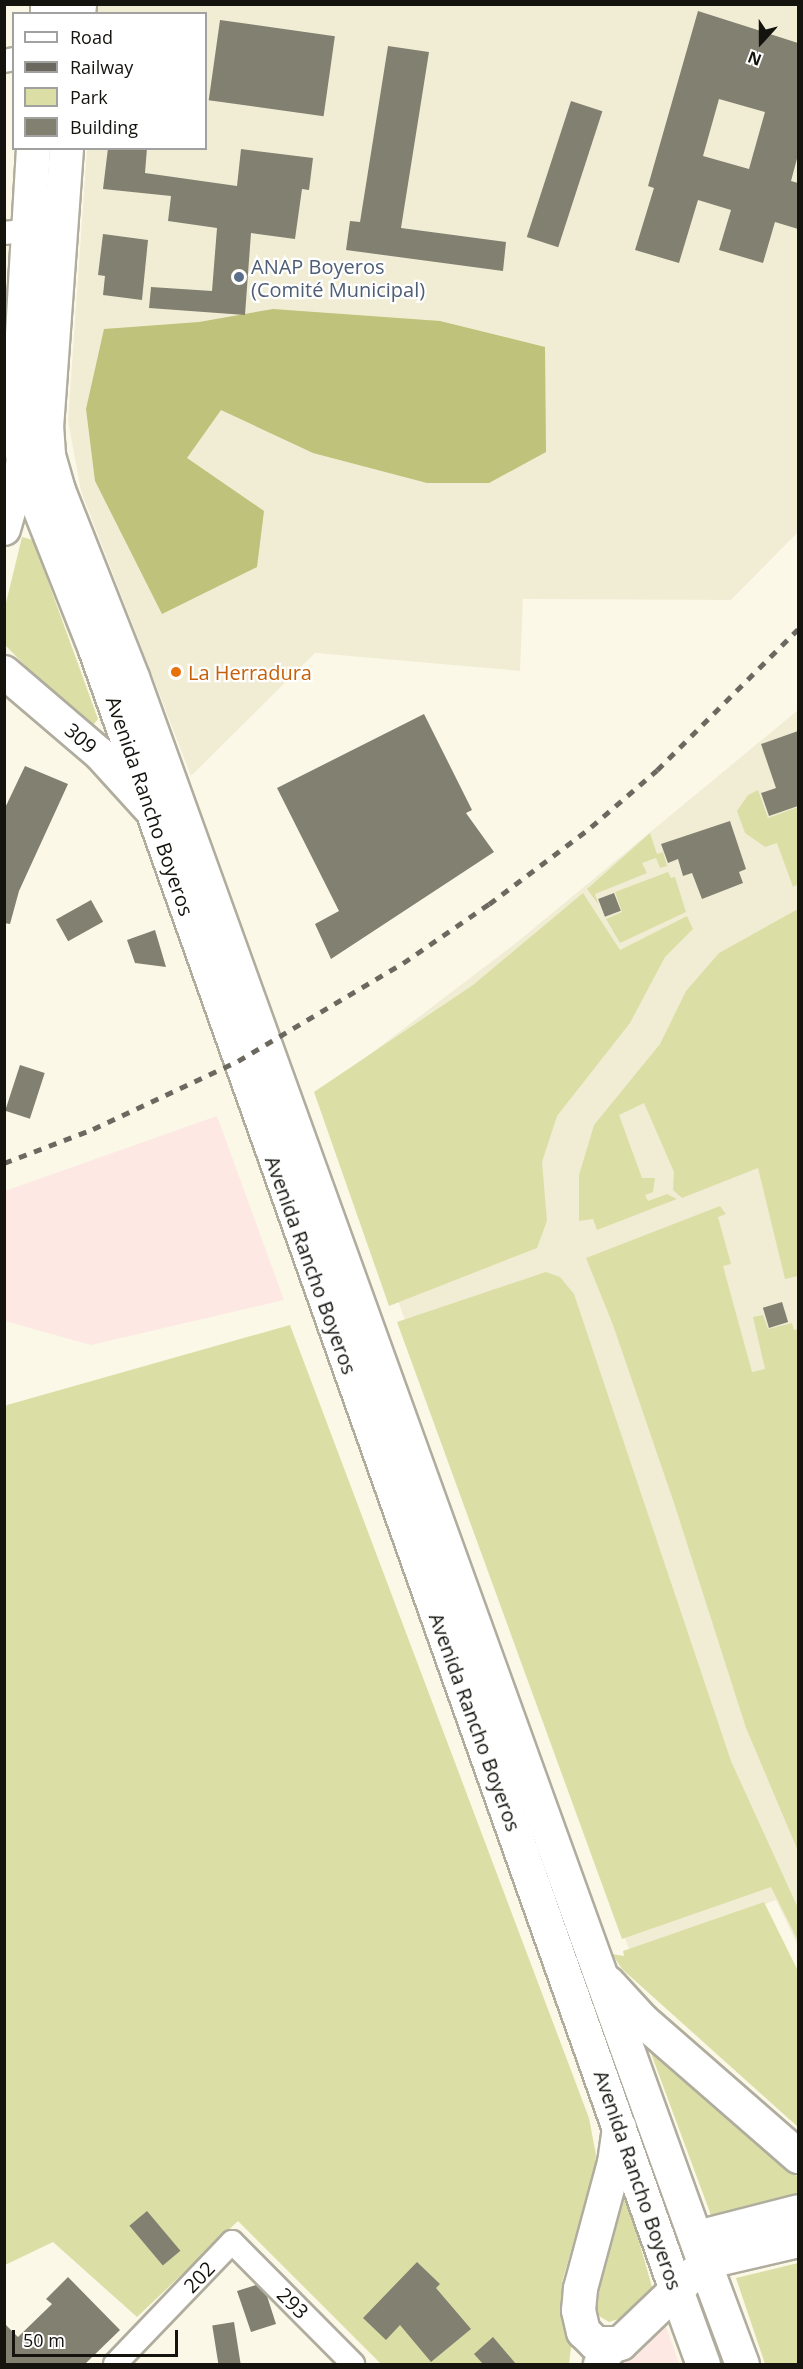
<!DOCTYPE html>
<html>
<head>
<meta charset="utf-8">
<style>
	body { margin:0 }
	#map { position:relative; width:803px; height:2369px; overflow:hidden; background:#fbf8e8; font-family:"Open Sans",sans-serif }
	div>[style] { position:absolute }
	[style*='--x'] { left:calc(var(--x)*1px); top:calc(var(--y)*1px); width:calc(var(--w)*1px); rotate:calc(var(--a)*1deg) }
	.built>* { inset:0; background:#f1edd5 }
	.industrial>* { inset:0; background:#fde8e4 }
	.green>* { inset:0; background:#dbdfa6 }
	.forest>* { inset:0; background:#bec27a }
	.building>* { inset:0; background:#828071; transform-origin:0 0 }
	.roads { filter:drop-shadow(2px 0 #b0ad9e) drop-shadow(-2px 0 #b0ad9e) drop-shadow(0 2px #b0ad9e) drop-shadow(0 -2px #b0ad9e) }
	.minor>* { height:22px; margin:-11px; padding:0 11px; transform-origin:11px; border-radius:11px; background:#fff }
	.tertiary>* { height:28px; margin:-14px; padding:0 14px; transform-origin:14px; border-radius:14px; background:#fff }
	.secondary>* { height:32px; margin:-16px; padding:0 16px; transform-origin:16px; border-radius:16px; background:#fff }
	.primary>* { height:33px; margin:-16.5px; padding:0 16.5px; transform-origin:16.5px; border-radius:16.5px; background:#fff }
	.trunk>* { height:33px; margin:-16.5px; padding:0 16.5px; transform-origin:16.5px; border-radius:16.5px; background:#fff }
	.rail>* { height:4.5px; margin-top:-2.25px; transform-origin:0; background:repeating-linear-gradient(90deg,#6a685f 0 8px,transparent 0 16px) }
	.dots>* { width:16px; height:16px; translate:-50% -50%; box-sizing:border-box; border:3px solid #fff; border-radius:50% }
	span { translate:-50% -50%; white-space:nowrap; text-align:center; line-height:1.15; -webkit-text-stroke:4.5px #fff; paint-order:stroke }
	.service-label { font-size:20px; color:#4e5e75 }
	.left { translate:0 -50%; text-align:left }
	.food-label { font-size:20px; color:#c56008 }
	.street-label { font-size:20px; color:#14130e }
	.frame { position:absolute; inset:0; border:6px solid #14130e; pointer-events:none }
	.legend { position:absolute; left:12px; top:12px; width:195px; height:138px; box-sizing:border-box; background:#fff; border:2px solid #a1a19f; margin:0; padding:8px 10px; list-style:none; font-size:18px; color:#14130e }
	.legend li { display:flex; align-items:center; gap:12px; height:30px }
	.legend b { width:30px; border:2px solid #a1a19f }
	.north { position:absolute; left:731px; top:12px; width:60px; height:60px; -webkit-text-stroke:4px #fff; paint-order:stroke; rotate:201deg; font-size:16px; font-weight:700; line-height:24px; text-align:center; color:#14130e }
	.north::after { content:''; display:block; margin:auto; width:21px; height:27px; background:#14130e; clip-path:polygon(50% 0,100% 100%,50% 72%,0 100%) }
	.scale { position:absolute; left:12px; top:2330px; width:166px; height:27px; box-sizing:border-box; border:3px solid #14130e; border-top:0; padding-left:8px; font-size:18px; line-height:21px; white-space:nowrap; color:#14130e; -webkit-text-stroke:4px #fff; paint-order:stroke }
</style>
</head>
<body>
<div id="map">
	<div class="built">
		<i style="clip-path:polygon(98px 5px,798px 5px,798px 532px,731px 600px,523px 599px,520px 671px,315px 653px,191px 776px,81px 491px,68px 421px,87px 149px,206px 148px,206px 14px,97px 13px)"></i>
		<i style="clip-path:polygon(798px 710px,798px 1946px,776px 1900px,630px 1952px,323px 1090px,516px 943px)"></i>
	</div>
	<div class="industrial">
		<i style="clip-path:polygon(217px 1116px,284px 1300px,91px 1345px,5px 1321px,5px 1191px)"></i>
		<i style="clip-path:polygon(665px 2323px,679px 2364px,622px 2364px)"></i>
	</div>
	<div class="green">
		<i style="clip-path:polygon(22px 537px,33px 540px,98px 719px,93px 725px,83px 725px,5px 645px,5px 607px)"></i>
		<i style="clip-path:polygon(758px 790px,768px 818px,798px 807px,798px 884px,793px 887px,777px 843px,765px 847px,745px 833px,737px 811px,748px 795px)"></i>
		<i style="clip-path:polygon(650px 833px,657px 854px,663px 852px,667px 866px,660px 868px,656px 858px,642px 863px,647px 873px,595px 894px,598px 904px,587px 889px)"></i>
		<i style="clip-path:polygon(668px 872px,671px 878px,675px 877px,686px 912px,620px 943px,606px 919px,622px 912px,615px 892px)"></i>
		<i style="clip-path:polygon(583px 893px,620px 950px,687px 916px,693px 929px,665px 957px,630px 1023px,557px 1116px,542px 1162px,547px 1221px,537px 1248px,389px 1306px,314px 1092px,473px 985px)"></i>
		<i style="clip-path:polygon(798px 909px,798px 1276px,785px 1279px,758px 1168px,682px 1198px,673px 1190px,674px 1172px,644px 1103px,619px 1115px,642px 1178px,655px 1178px,653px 1192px,645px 1195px,648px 1201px,667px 1194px,677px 1199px,597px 1230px,593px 1219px,579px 1221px,579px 1175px,594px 1125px,660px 1044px,686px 991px,719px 953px)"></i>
		<i style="clip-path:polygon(720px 1206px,726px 1214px,718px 1217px,731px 1264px,723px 1266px,752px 1372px,765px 1369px,753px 1317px,763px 1315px,768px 1329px,792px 1323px,794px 1330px,798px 1329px,798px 1851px,746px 1728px,674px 1503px,613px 1325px,586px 1258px)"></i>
		<i style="clip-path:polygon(546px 1272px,560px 1277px,574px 1294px,731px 1761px,798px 1908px,798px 1941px,771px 1887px,622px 1939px,397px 1322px)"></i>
		<i style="clip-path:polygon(290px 1325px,589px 2118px,596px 2155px,594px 2171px,562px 2282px,564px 2313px,573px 2332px,569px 2364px,381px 2364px,238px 2221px,137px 2317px,53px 2242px,5px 2265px,4px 1411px,7px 1405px)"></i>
		<i style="clip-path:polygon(764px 1902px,798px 1971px,798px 2127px,622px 1969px,612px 1954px,624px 1956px,623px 1951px)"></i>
		<i style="clip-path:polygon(649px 2048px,798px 2177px,798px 2199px,712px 2218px)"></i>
		<i style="clip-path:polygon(621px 2178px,652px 2287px,619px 2319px,609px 2322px,594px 2313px,589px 2291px)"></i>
		<i style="clip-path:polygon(798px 2263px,798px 2364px,765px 2364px,736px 2278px)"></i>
	</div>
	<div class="forest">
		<i style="clip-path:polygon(273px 309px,440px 321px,545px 347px,546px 452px,489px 483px,427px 483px,313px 453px,221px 410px,187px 458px,264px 511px,257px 567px,162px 614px,95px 481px,86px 409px,104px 329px,199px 322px)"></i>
	</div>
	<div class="building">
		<i style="clip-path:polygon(evenodd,698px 11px,798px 43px,798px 155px,791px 181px,798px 183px,798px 229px,775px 222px,763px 263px,719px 250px,731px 210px,698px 200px,679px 263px,635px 250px,654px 188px,648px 186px,698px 11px,719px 99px,765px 112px,749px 169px,703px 156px,719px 99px)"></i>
		<i style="left:220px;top:20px;width:116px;height:81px;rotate:8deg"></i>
		<i style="clip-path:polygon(388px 46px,429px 52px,401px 228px,506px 242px,503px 271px,346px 250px,350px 221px,360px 222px)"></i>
		<i style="left:571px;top:101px;width:33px;height:143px;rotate:18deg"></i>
		<i style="clip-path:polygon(108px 148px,147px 148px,145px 173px,237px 186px,241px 149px,313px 158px,309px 190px,302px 189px,295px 239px,251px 233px,245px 315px,149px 308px,151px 287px,212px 291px,217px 228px,168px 221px,171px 196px,103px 189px)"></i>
		<i style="clip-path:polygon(103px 234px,148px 240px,142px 300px,103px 295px,105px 276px,98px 275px)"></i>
		<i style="clip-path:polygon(424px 714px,472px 810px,466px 813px,494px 852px,331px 959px,315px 924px,339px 911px,277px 788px)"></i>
		<i style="clip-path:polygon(798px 731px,798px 806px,769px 816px,761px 793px,776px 788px,761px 744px)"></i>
		<i style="clip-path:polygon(25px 766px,68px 784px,19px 891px,10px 924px,4px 923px,4px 810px)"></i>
		<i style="clip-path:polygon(730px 821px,746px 869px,739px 872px,743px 883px,702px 899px,692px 873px,683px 876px,678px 859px,668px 863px,661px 844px)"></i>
		<i style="left:614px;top:893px;width:19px;height:17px;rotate:69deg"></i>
		<i style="left:91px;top:900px;width:25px;height:40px;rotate:61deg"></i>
		<i style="clip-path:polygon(155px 930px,166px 967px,135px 963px,127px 940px)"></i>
		<i style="left:20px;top:1065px;width:26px;height:48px;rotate:18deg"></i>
		<i style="left:782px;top:1302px;width:21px;height:20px;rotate:73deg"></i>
		<i style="left:147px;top:2211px;width:52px;height:23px;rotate:50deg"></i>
		<i style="clip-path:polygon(417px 2262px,440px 2284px,436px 2288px,471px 2329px,431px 2362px,400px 2325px,386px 2340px,363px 2318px)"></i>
		<i style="clip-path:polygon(68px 2277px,120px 2330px,85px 2364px,4px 2364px,4px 2323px,18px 2337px,52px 2304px,46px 2299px)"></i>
		<i style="clip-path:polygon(256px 2285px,267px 2296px,276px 2324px,251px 2332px,237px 2291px)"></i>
		<i style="left:234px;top:2322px;width:43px;height:22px;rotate:81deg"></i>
		<i style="clip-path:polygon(493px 2337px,516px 2364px,483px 2364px,474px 2354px)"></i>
	</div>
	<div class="roads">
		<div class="minor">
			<i style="--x:4;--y:61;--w:10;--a:-11"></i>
			<i style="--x:4;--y:233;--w:39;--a:-6"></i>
			<i style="--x:115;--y:2364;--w:169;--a:-46.2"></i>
			<i style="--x:232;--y:2242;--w:172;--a:45.2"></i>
		</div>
		<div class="tertiary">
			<i style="--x:598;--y:2364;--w:30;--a:-44"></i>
		</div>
		<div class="secondary">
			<i style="--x:4;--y:529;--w:83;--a:-74"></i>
			<i style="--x:4;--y:672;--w:126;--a:40.5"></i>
			<i style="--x:100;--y:754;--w:73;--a:47.8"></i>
		</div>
		<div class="primary">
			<i style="--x:47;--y:14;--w:10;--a:-90"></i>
			<i style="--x:78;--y:14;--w:10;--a:-84"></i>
			<i style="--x:33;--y:148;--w:255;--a:93.4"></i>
			<i style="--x:18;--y:403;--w:64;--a:85.5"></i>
			<i style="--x:23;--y:467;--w:196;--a:68.4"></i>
			<i style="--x:95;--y:649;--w:1741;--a:70.5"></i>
			<i style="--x:66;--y:148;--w:278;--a:94.1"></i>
			<i style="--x:46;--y:425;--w:30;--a:86"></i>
			<i style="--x:48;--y:455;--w:36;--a:74"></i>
			<i style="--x:58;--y:490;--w:201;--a:68.4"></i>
			<i style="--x:132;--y:677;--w:1685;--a:70.16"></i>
			<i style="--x:607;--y:1982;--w:52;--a:47.4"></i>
			<i style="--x:642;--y:2020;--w:207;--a:41.1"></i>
			<i style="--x:619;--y:2127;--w:35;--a:98"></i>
			<i style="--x:614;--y:2162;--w:131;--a:105.1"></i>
			<i style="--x:580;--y:2288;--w:22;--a:95"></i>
			<i style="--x:578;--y:2310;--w:22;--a:77"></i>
			<i style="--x:583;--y:2331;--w:17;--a:45"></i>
			<i style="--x:595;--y:2343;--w:25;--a:0"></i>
			<i style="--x:620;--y:2343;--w:100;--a:-43.8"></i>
			<i style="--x:697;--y:2237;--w:104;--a:-14.4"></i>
			<i style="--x:704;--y:2262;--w:97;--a:-13.2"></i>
		</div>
		<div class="trunk">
			<i style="--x:704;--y:2262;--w:109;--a:69.6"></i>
			<i style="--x:676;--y:2290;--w:79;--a:70"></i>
		</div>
	</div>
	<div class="rail">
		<i style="--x:4;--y:1163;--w:95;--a:-20.9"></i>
		<i style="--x:93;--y:1129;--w:160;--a:-25.1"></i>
		<i style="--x:238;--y:1061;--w:192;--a:-30.7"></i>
		<i style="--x:403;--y:963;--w:104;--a:-34.5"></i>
		<i style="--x:489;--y:904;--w:128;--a:-37"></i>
		<i style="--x:591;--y:827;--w:87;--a:-40.8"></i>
		<i style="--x:657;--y:770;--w:199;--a:-45"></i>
	</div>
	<div class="dots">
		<i style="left:239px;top:277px;background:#5c6f8a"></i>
		<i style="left:176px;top:672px;background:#e8710a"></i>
	</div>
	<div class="service-label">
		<span class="left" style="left:251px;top:278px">ANAP Boyeros<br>(Comité Municipal)</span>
	</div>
	<div class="food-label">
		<span class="left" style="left:188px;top:672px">La Herradura</span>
	</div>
	<div class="street-label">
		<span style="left:81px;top:738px;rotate:41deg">309</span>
		<span style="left:150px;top:806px;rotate:71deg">Avenida Rancho Boyeros</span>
		<span style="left:311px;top:1265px;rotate:70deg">Avenida Rancho Boyeros</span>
		<span style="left:475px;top:1722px;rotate:70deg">Avenida Rancho Boyeros</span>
		<span style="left:638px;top:2180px;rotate:71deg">Avenida Rancho Boyeros</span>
		<span style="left:199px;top:2277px;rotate:-46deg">202</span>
		<span style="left:293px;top:2303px;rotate:45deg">293</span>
	</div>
	<div class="frame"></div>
	<ul class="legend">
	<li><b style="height:8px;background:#fff"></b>Road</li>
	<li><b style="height:8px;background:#6a685f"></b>Railway</li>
	<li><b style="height:16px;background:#dbdfa6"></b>Park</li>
	<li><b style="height:16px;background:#828071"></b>Building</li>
	</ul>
	<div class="north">N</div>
	<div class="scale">50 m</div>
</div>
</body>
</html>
